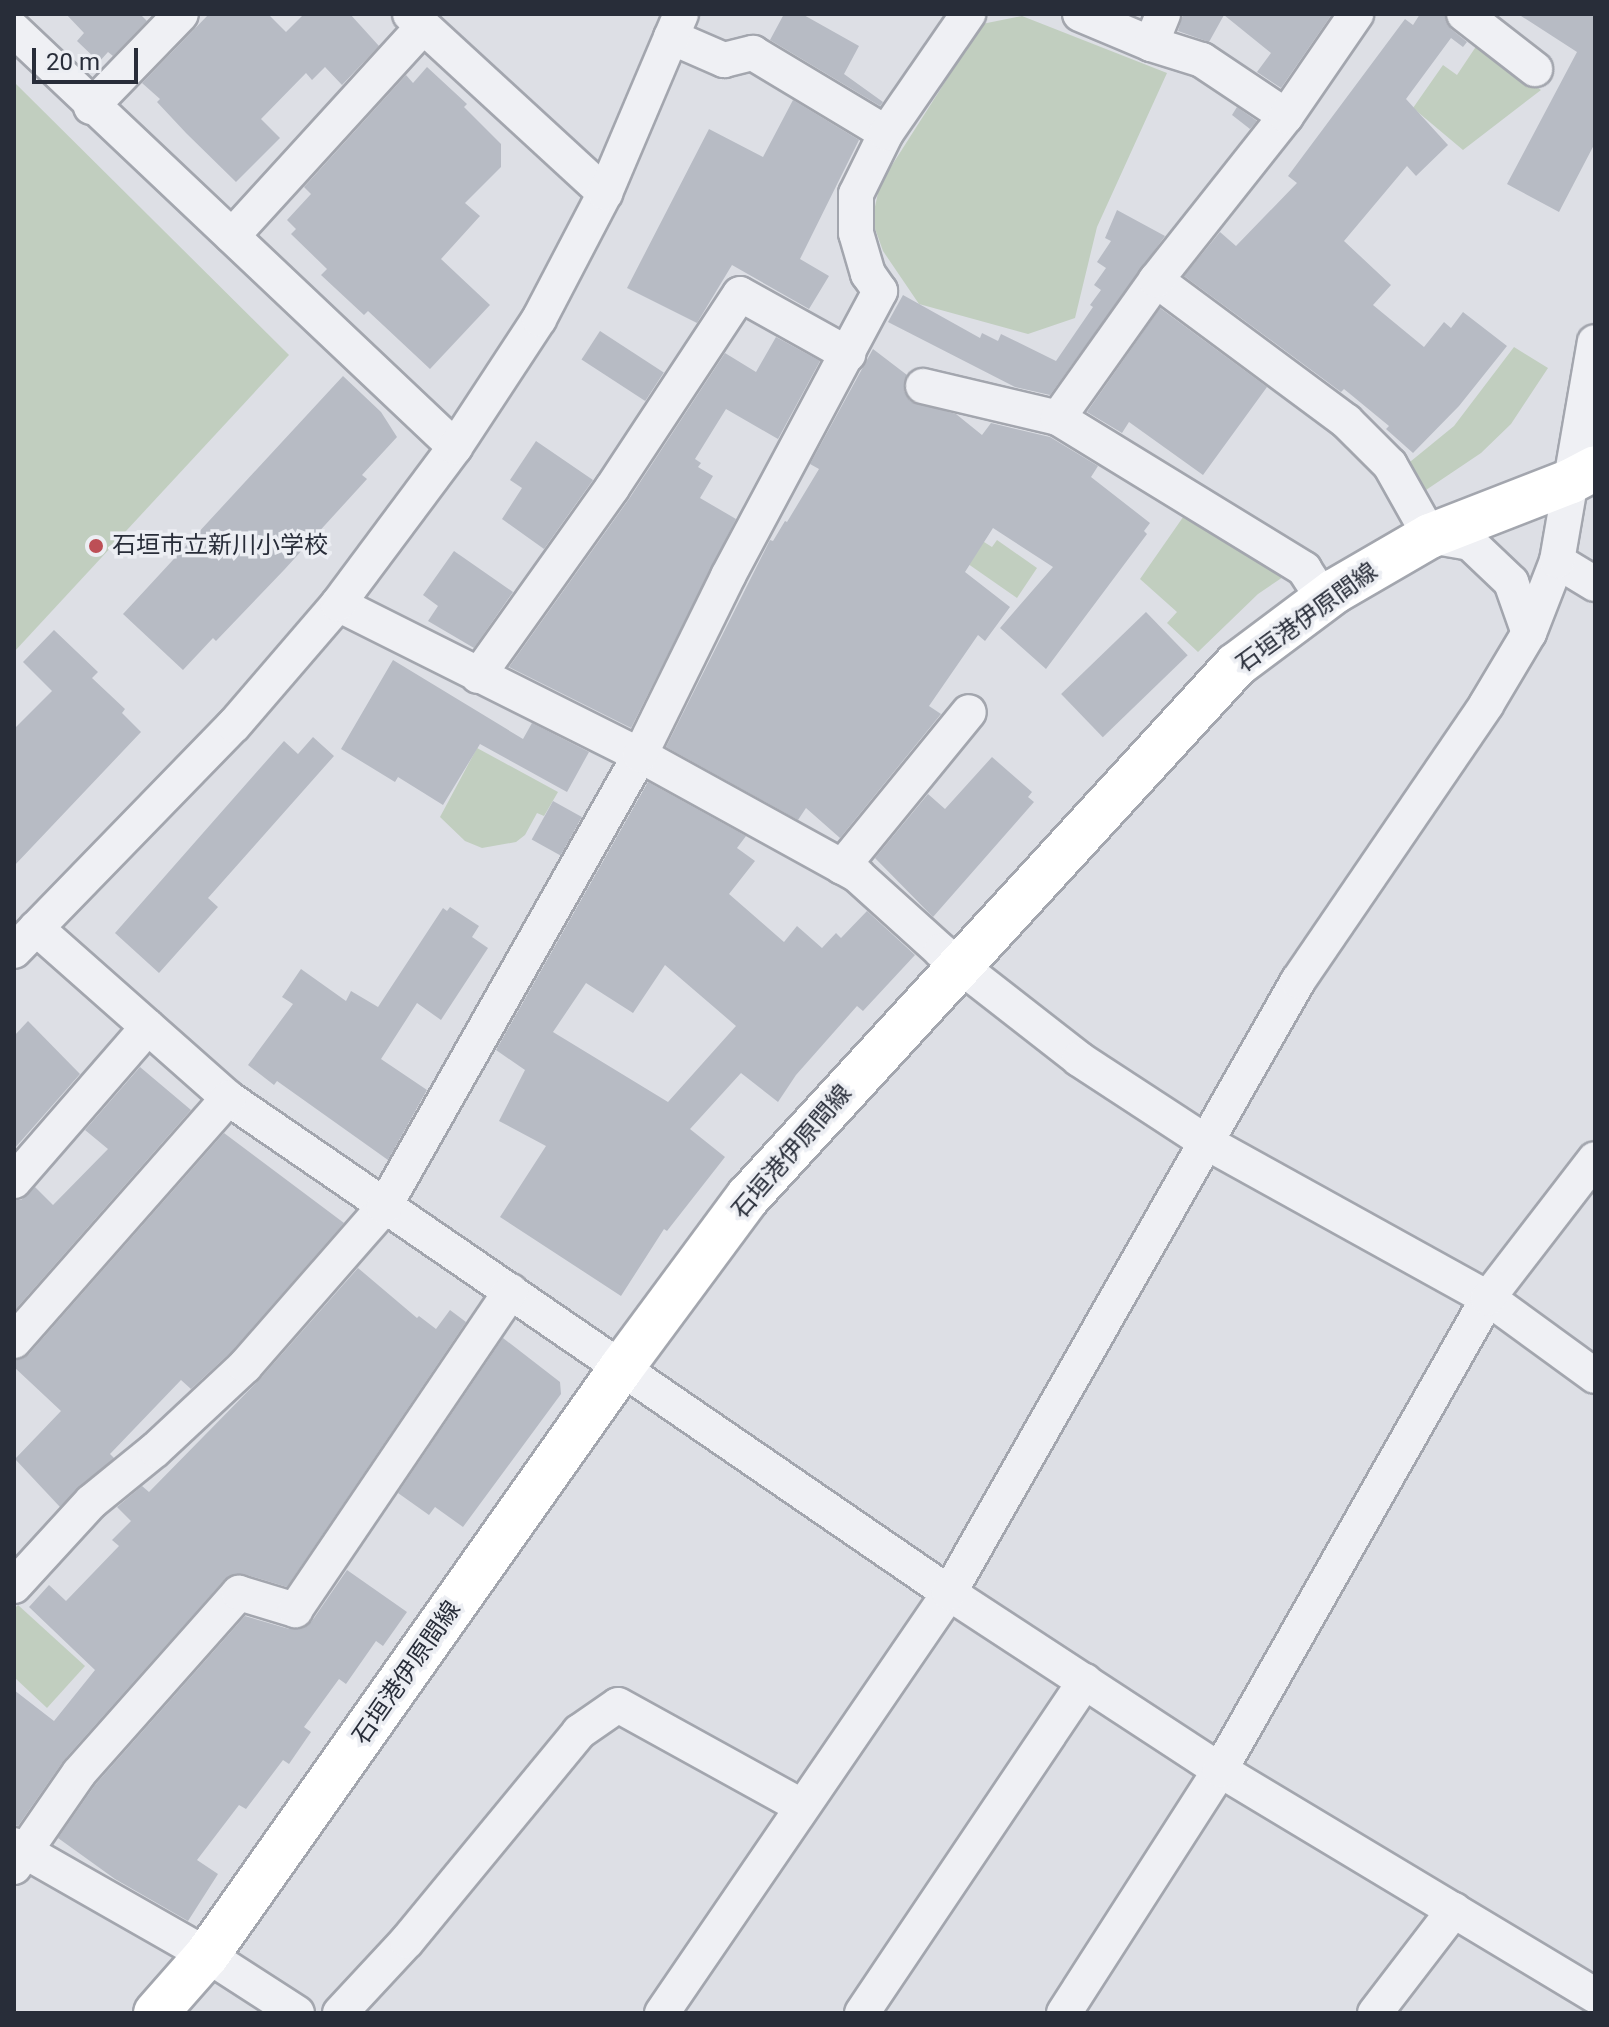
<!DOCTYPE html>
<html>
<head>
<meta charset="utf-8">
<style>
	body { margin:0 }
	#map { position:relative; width:1609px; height:2027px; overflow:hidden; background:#dddfe5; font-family:Roboto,"Noto Sans JP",sans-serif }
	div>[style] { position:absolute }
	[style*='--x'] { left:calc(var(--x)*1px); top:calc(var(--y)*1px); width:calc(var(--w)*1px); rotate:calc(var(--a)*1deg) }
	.green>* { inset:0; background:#c1cebf }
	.building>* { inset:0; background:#b7bbc4; transform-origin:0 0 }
	.roads { filter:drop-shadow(2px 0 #a3a6ae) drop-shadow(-2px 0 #a3a6ae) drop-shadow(0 2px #a3a6ae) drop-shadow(0 -2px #a3a6ae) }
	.minor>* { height:34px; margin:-17px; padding:0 17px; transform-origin:17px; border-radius:17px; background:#eff0f4 }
	.major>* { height:44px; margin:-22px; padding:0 22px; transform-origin:22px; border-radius:22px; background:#fff }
	.dots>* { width:22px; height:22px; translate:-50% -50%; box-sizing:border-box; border:4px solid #eceef3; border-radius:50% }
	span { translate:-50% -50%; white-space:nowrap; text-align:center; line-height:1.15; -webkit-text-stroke:7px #eceef3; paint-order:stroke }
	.poi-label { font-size:24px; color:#282d39 }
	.left { translate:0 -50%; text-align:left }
	.street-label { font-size:24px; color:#282d39 }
	.frame { position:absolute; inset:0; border:16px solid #282d39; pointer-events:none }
	.scale { position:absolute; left:32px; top:48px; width:106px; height:36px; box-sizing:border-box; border:4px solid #282d39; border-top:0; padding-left:10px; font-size:24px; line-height:28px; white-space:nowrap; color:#282d39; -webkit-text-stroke:6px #eceef3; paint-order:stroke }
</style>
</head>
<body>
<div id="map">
	<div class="green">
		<i style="clip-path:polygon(1022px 16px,1167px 73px,1097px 227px,1075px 318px,1028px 334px,919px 304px,883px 251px,872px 220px,880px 184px,982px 24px)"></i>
		<i style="clip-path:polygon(1477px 45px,1541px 90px,1463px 150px,1413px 108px,1443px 65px,1457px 75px)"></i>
		<i style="clip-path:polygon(14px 82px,289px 355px,14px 652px)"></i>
		<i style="clip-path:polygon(1514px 347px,1548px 368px,1511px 424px,1481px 453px,1426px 490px,1405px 466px,1454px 426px)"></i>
		<i style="clip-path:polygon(1188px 510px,1289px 573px,1258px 594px,1198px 652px,1167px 623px,1177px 612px,1140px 579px)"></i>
		<i style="clip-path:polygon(976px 537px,992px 547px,997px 540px,1037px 568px,1017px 598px,961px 559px)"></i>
		<i style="clip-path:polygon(477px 748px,558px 792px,544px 816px,537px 813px,525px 835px,516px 842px,482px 848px,465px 841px,440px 817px)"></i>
		<i style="clip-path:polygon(18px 1605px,85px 1666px,47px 1708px,14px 1677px,14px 1609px)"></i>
	</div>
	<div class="building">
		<i style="clip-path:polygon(66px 14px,140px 14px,147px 21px,113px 56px,108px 52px,99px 62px,77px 41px,84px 33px)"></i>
		<i style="clip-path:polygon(209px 14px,268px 14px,286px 32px,304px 14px,350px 14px,379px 46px,342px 85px,325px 67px,312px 80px,306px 73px,261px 119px,280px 138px,236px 182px,186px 133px,157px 102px,160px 99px,142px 83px)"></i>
		<i style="clip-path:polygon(784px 14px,802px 14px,859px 46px,844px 74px,883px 102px,880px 106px,770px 40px)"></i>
		<i style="clip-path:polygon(1183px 14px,1332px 14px,1281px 88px,1257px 72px,1271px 53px,1224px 15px,1209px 42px,1178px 31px)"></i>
		<i style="clip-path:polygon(1420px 14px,1444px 14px,1451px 29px,1467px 42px,1463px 47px,1451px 38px,1406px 99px,1448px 145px,1416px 176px,1407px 166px,1344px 241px,1391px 285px,1373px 305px,1424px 347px,1444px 322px,1451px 328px,1463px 312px,1507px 346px,1459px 406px,1413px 453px,1386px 429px,1389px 426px,1344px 389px,1341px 392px,1184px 276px,1220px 232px,1236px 246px,1297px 183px,1288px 176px,1405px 19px,1413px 25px)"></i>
		<i style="clip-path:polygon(1518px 14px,1595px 14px,1595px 143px,1559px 212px,1507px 184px,1577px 52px)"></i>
		<i style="clip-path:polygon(427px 67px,467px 104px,464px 107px,501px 144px,501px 167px,465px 203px,480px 216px,441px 259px,490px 305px,430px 369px,368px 311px,364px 315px,321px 275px,327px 269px,291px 234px,296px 229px,287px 220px,311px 194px,304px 187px,406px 75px,413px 83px)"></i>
		<i style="clip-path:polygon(793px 100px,859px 140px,800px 259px,829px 276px,809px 309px,732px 265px,697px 323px,627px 288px,709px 129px,763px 157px)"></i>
		<i style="clip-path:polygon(1237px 107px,1257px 121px,1250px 129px,1232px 115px)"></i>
		<i style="clip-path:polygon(1117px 210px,1165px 236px,1050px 395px,1015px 387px,888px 322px,903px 295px,980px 338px,982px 333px,998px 341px,1001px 334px,1056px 361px,1093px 307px,1090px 305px,1101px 290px,1094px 285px,1106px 268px,1097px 262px,1111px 241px,1105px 238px)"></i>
		<i style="clip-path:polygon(1160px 308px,1267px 387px,1203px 475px,1129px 422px,1122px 433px,1087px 412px)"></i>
		<i style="left:600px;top:331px;width:76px;height:34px;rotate:33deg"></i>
		<i style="clip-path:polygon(776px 337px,820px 361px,778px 439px,726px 409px,695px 459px,701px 463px,698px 467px,713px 476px,700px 498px,736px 519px,631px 728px,509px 667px,629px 499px,725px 353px,756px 372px)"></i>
		<i style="clip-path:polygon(873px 349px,907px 375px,904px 391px,910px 401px,956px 414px,982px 435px,991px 423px,1050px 437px,1098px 466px,1091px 477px,1150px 523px,1144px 531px,1147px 534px,1046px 669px,1000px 628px,1053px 567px,993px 528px,965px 572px,1010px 607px,985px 641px,978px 635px,929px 706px,941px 714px,840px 838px,806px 808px,798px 820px,666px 747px,770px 540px,773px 541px,785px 521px,787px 522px,819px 469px,810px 464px)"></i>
		<i style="clip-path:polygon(343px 376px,381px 412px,397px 437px,362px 475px,367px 479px,284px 570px,216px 641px,213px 638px,183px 670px,123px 614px)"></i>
		<i style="clip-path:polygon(536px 441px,593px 480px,544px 549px,502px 519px,522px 488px,510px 480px)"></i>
		<i style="clip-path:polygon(454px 551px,513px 592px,474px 648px,428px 621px,438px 606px,423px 595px)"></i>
		<i style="left:1146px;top:612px;width:60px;height:118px;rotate:46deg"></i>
		<i style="clip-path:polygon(54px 630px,98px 672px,92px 678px,125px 709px,122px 713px,141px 732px,14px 866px,14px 729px,52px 691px,23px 662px)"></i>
		<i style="clip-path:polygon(393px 660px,523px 739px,532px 723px,589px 752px,567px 792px,480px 744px,443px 805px,398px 777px,395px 782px,341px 749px)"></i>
		<i style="clip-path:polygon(313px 737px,334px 756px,208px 898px,218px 907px,159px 973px,115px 933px,284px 741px,298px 754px)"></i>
		<i style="clip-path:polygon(992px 757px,1032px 792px,1028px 797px,1034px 802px,933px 917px,875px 858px,928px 794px,945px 809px)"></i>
		<i style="clip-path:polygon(evenodd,648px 782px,746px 836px,737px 848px,755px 861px,729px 894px,784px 942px,797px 926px,822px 948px,836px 933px,841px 938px,867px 911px,915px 955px,863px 1011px,857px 1006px,796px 1075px,778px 1102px,741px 1073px,690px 1129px,725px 1157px,667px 1231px,664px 1229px,621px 1296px,500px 1217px,546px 1146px,499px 1121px,525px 1070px,496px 1050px,648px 782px,665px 965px,736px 1026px,668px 1102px,553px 1032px,586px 983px,633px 1013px,665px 965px)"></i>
		<i style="left:553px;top:801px;width:33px;height:44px;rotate:29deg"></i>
		<i style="clip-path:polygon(450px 907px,479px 926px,472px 937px,488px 948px,441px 1020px,417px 1003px,381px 1059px,427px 1090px,388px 1160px,277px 1081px,274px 1085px,248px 1065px,293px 1004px,282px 997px,301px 969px,346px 1001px,351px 991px,378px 1007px,443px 908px,447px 911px)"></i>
		<i style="clip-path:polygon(28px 1021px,80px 1074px,14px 1149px,14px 1036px)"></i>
		<i style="clip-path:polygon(140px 1067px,191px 1110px,14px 1311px,14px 1200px,21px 1200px,35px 1187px,53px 1205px,108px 1149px,85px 1130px)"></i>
		<i style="clip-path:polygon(224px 1133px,344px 1223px,231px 1352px,191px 1389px,181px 1380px,110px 1454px,114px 1458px,60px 1507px,15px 1459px,61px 1411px,14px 1367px,14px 1360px,29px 1354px)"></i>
		<i style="clip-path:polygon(358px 1268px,417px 1318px,419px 1316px,436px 1329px,450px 1310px,466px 1322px,287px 1587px,244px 1574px,225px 1579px,64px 1760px,18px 1826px,14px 1825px,14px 1690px,54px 1721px,95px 1670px,29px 1607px,49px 1585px,66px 1601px,119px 1546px,112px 1540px,131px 1521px,117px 1507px,142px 1486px,149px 1492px,260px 1379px)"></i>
		<i style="clip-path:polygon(503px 1338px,560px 1382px,561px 1394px,463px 1527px,435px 1507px,429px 1515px,398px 1493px)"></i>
		<i style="clip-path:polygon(347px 1570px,407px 1612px,383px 1646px,376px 1641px,346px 1684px,339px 1679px,304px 1727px,311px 1732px,289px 1764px,283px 1760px,246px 1809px,239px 1805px,197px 1860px,218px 1874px,188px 1921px,115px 1879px,58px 1838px,95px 1785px,245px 1616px,289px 1629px,303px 1628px,312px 1621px)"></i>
	</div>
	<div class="roads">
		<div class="minor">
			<i style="--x:410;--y:14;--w:265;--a:42.6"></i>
			<i style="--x:1080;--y:14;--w:77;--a:22.9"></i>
			<i style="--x:1151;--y:44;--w:53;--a:17.4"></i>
			<i style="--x:1202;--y:60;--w:101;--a:33.7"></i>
			<i style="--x:1464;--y:14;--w:90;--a:37.8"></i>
			<i style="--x:14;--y:30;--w:607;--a:43.4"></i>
			<i style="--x:671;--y:37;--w:58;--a:23.5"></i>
			<i style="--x:724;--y:60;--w:30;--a:-14"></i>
			<i style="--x:753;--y:53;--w:155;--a:31"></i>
			<i style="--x:1151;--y:44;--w:32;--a:-68"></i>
			<i style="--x:91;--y:107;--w:129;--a:-45.9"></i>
			<i style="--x:232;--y:236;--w:283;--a:-47.6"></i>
			<i style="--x:1156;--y:280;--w:237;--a:36.6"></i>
			<i style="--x:1346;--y:421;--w:62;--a:45"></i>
			<i style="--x:1390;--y:465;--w:81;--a:60.6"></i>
			<i style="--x:1430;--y:536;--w:41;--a:9.9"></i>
			<i style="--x:1470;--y:543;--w:57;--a:43.6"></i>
			<i style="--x:1511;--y:582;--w:54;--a:70.6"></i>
			<i style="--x:923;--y:386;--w:139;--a:13.3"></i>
			<i style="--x:1058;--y:418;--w:169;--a:-54.6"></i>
			<i style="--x:1156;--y:280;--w:209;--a:-51.6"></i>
			<i style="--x:1286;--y:116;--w:124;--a:-55.5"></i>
			<i style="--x:1058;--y:418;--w:289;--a:31.5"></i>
			<i style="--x:1304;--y:569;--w:37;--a:57"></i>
			<i style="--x:1557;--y:561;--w:44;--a:31.2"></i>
			<i style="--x:338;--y:604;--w:338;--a:26.6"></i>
			<i style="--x:640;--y:755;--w:248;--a:28.9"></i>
			<i style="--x:857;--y:875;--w:113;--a:42.1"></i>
			<i style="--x:941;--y:951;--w:175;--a:38"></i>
			<i style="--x:1079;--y:1059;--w:152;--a:33.2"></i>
			<i style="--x:1206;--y:1142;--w:322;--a:29"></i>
			<i style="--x:1488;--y:1298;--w:132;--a:36.1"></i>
			<i style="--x:478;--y:676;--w:231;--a:-54.5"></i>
			<i style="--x:612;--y:488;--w:232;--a:-56.6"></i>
			<i style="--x:740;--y:294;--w:124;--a:29.1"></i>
			<i style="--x:842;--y:867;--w:200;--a:-50.7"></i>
			<i style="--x:36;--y:928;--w:256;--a:41.5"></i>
			<i style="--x:228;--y:1098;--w:875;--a:34.47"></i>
			<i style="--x:949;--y:1593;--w:324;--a:33.2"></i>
			<i style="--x:1220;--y:1770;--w:437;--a:31"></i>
			<i style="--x:14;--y:951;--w:315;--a:-45.8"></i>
			<i style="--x:234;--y:725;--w:160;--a:-49.3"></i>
			<i style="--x:338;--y:604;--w:196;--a:-53.3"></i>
			<i style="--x:455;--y:447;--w:153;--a:-56.7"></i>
			<i style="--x:539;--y:319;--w:142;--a:-62.4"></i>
			<i style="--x:605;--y:193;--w:194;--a:-67"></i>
			<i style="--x:14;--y:1181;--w:204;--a:-49"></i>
			<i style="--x:14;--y:1341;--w:324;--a:-48.6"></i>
			<i style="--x:14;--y:1586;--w:114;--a:-47.5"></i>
			<i style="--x:91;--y:1502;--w:82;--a:-39.1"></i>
			<i style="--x:155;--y:1450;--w:123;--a:-43"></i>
			<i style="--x:245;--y:1366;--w:211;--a:-48.8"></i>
			<i style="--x:384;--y:1207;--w:519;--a:-60.47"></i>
			<i style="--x:640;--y:755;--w:199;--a:-63.8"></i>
			<i style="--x:728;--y:576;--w:323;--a:-61.9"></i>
			<i style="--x:880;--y:291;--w:21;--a:-125"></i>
			<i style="--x:868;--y:274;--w:43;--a:-106.3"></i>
			<i style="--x:856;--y:233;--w:39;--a:-90"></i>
			<i style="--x:856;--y:194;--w:68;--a:-63.8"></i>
			<i style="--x:886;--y:133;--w:145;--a:-55.4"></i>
			<i style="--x:14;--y:1845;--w:222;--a:29.7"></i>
			<i style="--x:207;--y:1955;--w:107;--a:32.8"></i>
			<i style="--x:14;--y:1867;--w:114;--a:-55.3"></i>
			<i style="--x:79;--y:1773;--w:241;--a:-48.4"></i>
			<i style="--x:239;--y:1593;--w:59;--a:16.9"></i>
			<i style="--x:295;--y:1610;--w:385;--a:-55.9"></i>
			<i style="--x:340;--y:2013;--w:98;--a:-47.1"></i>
			<i style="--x:407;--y:1941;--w:271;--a:-50.5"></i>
			<i style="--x:579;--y:1732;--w:47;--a:-34.7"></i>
			<i style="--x:618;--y:1705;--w:209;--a:28.9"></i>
			<i style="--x:662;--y:2013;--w:509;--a:-55.65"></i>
			<i style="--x:949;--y:1593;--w:705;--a:-60.31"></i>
			<i style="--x:1298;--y:981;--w:334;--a:-55.7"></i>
			<i style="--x:1486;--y:705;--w:84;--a:-59.2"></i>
			<i style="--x:1529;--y:633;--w:77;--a:-68.7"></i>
			<i style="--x:1557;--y:561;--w:222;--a:-80.2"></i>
			<i style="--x:862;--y:2013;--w:400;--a:-56.1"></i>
			<i style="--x:1064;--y:2013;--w:289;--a:-57.3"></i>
			<i style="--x:1220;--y:1770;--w:543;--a:-60.41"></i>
			<i style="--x:1488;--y:1298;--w:175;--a:-52.4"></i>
			<i style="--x:1375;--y:2013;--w:130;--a:-52.5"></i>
		</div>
		<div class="major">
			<i style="--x:156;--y:2013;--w:77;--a:-48.7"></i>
			<i style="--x:207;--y:1955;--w:720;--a:-54.79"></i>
			<i style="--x:622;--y:1367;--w:212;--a:-53.5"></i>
			<i style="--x:748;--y:1197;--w:722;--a:-47.47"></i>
			<i style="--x:1236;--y:665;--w:124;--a:-36.8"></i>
			<i style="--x:1335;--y:591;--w:110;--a:-30.1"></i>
			<i style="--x:1430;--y:536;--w:151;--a:-21.3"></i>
			<i style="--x:1571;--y:481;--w:27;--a:-28"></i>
		</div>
	</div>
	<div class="dots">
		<i style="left:96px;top:546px;background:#bd4f56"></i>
	</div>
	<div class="poi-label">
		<span class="left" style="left:112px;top:546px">石垣市立新川小学校</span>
	</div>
	<div class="street-label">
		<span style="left:1307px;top:618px;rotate:-36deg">石垣港伊原間線</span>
		<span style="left:792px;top:1152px;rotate:-49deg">石垣港伊原間線</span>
		<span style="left:407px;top:1673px;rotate:-55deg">石垣港伊原間線</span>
	</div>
	<div class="frame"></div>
	<div class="scale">20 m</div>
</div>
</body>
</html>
